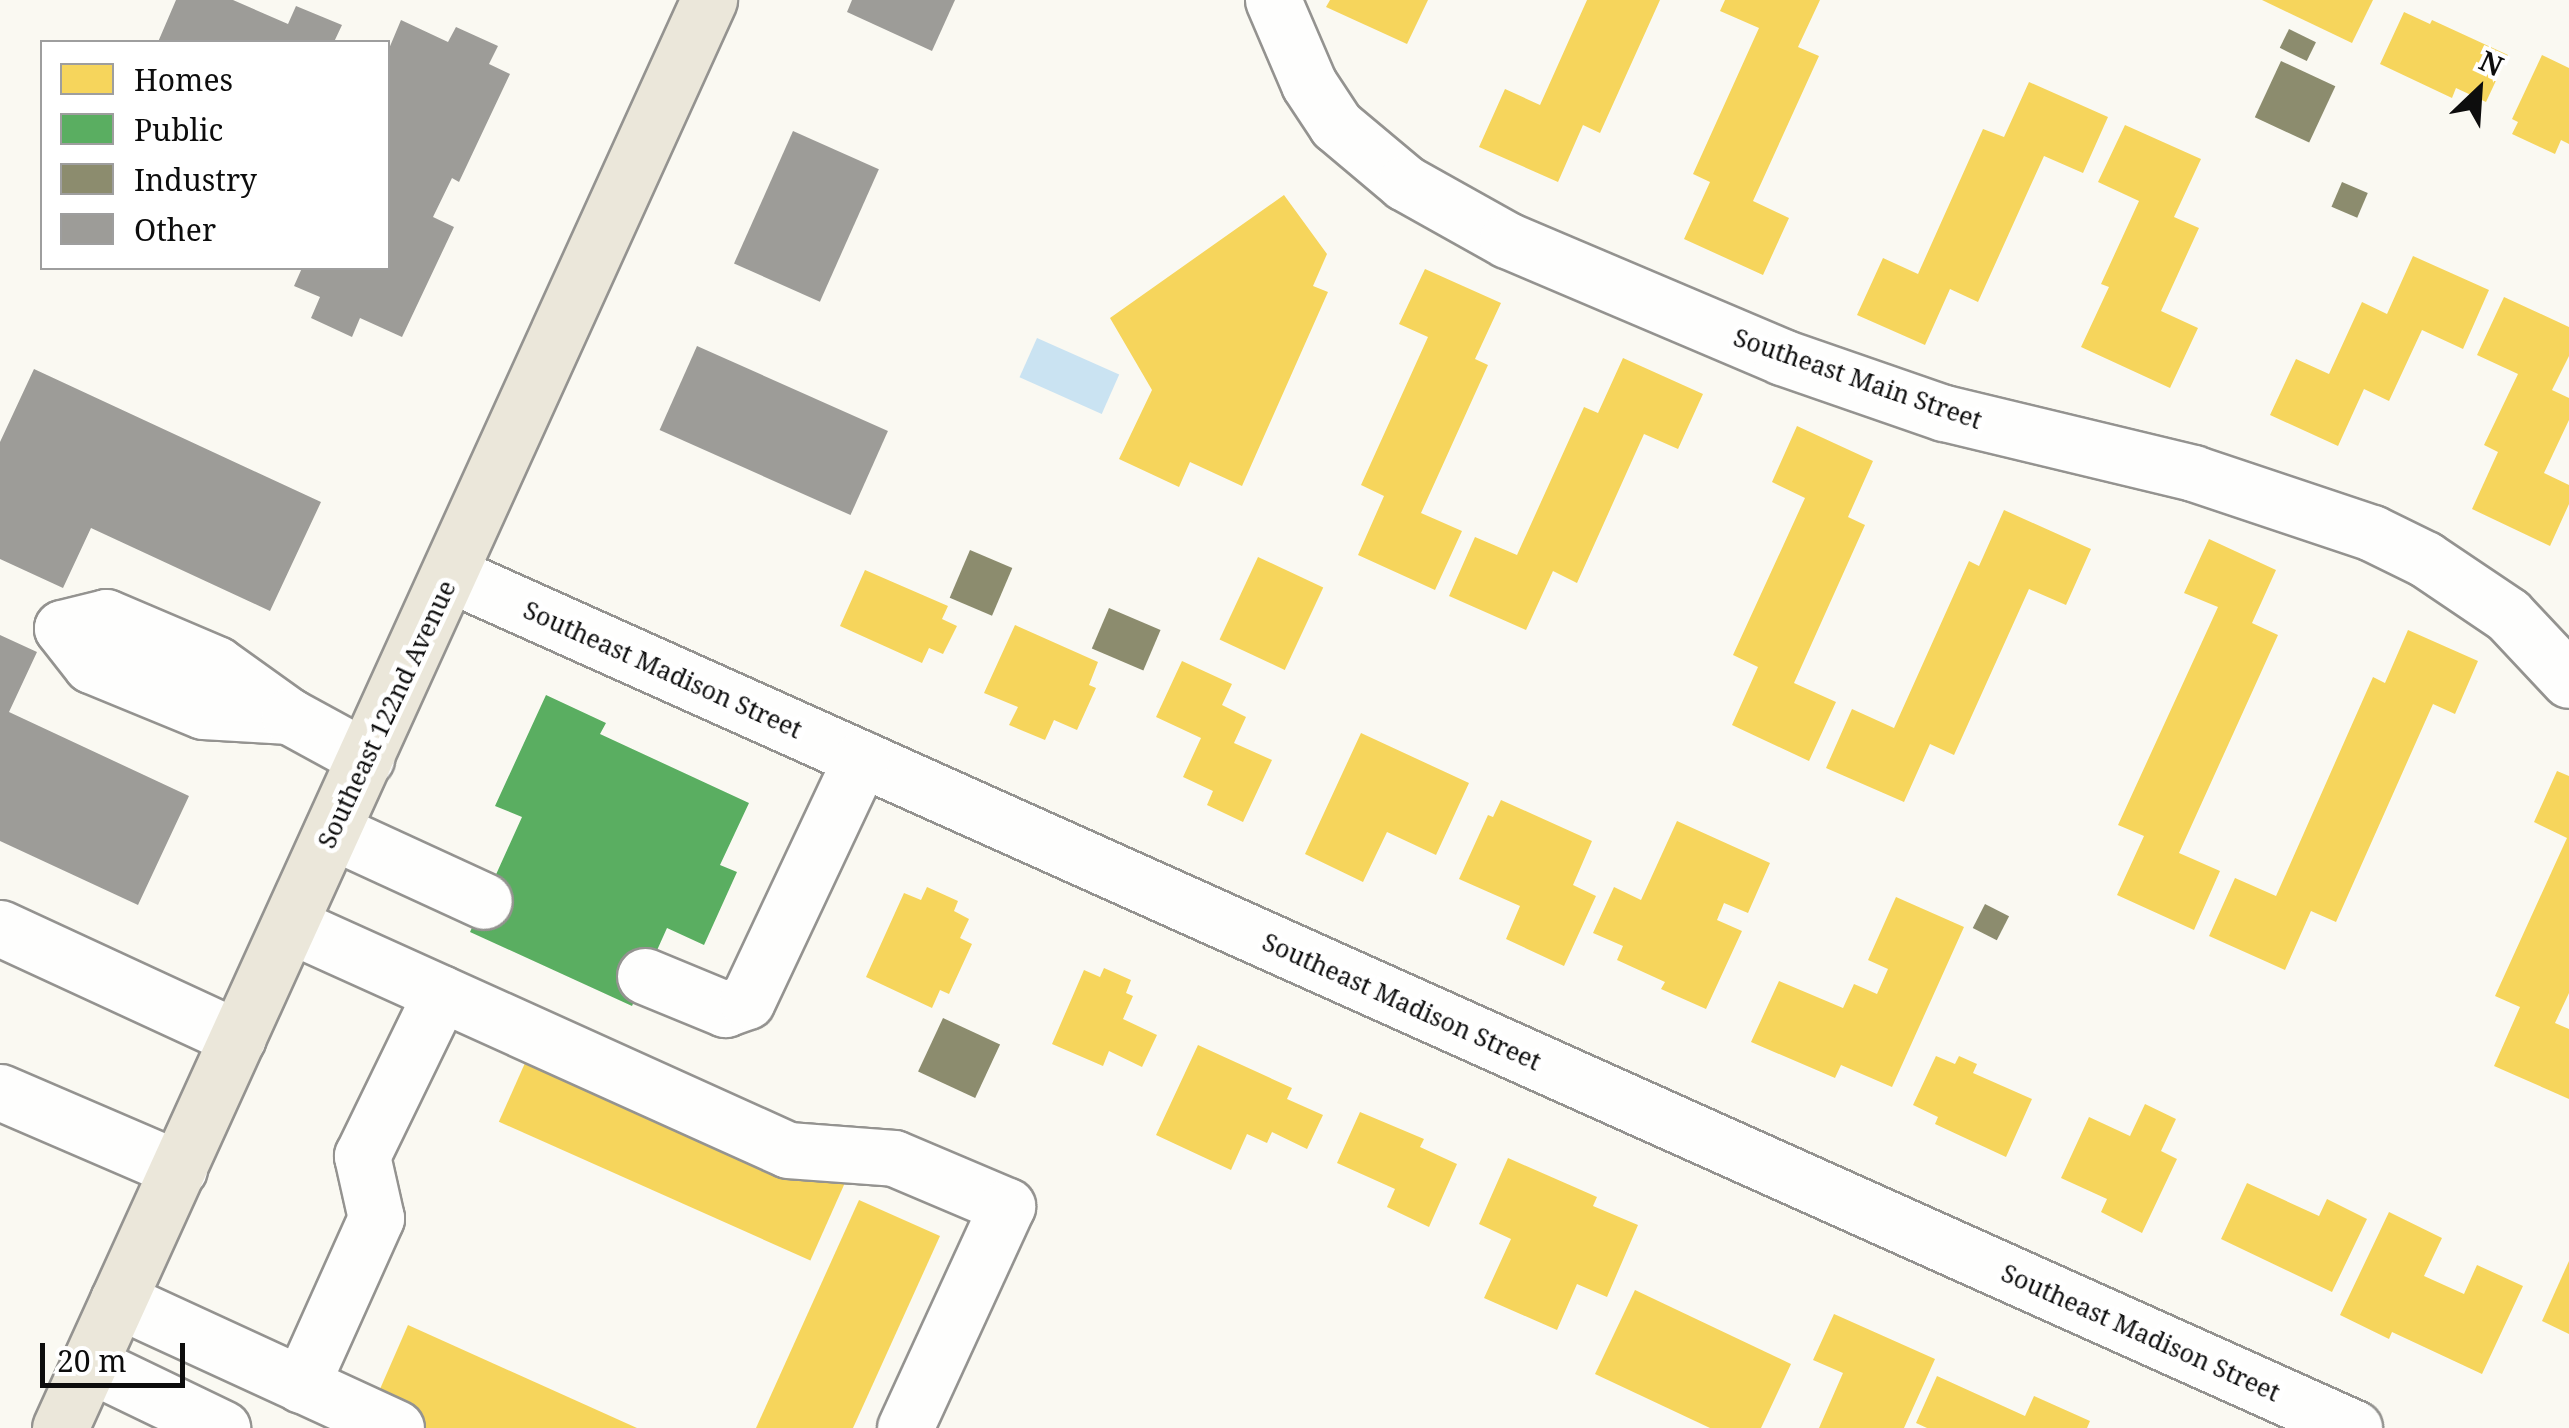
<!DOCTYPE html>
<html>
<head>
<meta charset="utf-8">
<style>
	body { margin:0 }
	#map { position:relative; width:2569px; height:1428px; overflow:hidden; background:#faf9f2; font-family:"Noto Serif",serif }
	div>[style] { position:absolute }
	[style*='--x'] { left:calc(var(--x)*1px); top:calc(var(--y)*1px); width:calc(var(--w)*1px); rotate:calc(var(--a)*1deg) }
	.water>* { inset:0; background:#cae3f2; transform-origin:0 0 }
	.homes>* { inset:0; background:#f6d55c; transform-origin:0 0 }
	.public>* { inset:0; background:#5aae61 }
	.industry>* { inset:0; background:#8c8c6e; transform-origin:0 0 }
	.building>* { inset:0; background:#9d9c98; transform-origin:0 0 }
	.roads { filter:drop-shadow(2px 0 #949390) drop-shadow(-2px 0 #949390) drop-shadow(0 2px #949390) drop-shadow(0 -2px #949390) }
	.minor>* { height:55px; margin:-27.5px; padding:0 27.5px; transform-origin:27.5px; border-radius:27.5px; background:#fefefd }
	.major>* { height:55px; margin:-27.5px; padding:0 27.5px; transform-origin:27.5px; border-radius:27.5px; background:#ebe7da }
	span { translate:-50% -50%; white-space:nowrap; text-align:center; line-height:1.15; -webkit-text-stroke:10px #fff; paint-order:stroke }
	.street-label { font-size:25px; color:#0d0d0d }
	.legend { position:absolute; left:40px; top:40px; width:350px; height:230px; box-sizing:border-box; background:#fff; border:2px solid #9e9e9e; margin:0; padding:12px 18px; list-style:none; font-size:30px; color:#0d0d0d }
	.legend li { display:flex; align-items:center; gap:20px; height:50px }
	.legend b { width:50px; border:2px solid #9e9e9e }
	.north { position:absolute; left:2429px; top:40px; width:100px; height:100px; -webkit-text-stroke:8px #fff; paint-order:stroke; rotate:25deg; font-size:28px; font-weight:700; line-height:40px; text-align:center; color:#0d0d0d }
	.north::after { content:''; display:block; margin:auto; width:35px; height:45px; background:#0d0d0d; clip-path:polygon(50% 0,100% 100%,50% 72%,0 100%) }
	.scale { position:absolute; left:40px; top:1343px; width:145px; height:45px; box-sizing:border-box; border:5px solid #0d0d0d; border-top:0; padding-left:12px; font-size:30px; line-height:35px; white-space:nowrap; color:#0d0d0d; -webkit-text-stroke:8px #fff; paint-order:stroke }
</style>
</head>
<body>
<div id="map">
	<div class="water">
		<i style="left:1037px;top:338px;width:90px;height:43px;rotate:24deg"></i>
	</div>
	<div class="homes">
		<i style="clip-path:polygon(1330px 0,1428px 0,1407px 44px,1326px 7px)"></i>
		<i style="clip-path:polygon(1587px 0,1660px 0,1600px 133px,1583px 125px,1558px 182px,1479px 147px,1505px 89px,1540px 105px)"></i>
		<i style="clip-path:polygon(1725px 0,1820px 0,1798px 47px,1819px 56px,1753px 201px,1789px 218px,1763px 275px,1684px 239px,1710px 182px,1693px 174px,1759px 28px,1720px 11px)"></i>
		<i style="clip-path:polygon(2262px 0,2373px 0,2352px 43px)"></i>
		<i style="clip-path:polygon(2404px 12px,2430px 24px,2432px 20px,2508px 55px,2486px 102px,2456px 88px,2452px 98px,2380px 64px)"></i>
		<i style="clip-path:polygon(2542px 55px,2569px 68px,2569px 144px,2561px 140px,2555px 154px,2512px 134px,2518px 122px,2512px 119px)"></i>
		<i style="clip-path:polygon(2029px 82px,2108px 117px,2083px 173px,2044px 156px,1978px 302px,1950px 289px,1925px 345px,1857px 315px,1883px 258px,1918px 274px,1983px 129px,2004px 137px)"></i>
		<i style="clip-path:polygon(2125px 125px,2201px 159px,2174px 217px,2199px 228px,2161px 311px,2198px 328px,2170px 388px,2081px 347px,2109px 287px,2101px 284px,2139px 201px,2098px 182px)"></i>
		<i style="clip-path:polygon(1284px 195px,1327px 254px,1313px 286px,1328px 292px,1242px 486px,1190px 462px,1179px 487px,1119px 459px,1152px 390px,1110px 318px)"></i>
		<i style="clip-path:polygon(2413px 256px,2489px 290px,2463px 349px,2422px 330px,2389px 401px,2364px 389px,2338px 446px,2270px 415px,2296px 359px,2329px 374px,2362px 302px,2387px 314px)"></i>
		<i style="clip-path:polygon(1425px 269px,1501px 303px,1475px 359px,1488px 365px,1421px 513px,1462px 531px,1435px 590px,1358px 555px,1384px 496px,1361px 485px,1428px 337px,1399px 324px)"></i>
		<i style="clip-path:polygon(2504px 297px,2569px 327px,2569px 356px,2552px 390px,2569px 398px,2569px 420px,2544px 473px,2569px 485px,2569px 504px,2550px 546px,2472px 509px,2498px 452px,2484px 445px,2518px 374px,2477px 355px)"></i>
		<i style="clip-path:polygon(1623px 358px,1703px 394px,1678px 449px,1644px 434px,1577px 583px,1553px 571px,1526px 630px,1449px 596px,1475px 537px,1517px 555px,1584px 407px,1598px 413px)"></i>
		<i style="clip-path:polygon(1797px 426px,1873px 461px,1848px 517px,1865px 525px,1794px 683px,1836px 702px,1809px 761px,1732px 725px,1758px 667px,1733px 655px,1805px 498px,1772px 482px)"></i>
		<i style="clip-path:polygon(2004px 510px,2091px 549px,2066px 605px,2029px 589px,1954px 755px,1930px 744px,1904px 802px,1826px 768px,1852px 709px,1894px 728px,1969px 561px,1979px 566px)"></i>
		<i style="clip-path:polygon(2209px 539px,2276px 570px,2252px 623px,2278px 635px,2179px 853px,2220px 871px,2194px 930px,2117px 895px,2144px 836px,2118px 825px,2218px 607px,2184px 593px)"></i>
		<i style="left:1258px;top:557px;width:72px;height:91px;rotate:25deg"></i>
		<i style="clip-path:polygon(865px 570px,948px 606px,942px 619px,957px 626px,943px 654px,929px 648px,922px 663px,840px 626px)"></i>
		<i style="clip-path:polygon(1015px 625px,1098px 662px,1089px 685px,1096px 688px,1077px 730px,1054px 720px,1045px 740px,1009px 725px,1018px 707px,984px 693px)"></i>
		<i style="clip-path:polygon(2408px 630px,2478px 661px,2455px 714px,2433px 704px,2336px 922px,2311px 911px,2285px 970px,2209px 936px,2235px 878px,2276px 896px,2373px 677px,2385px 683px)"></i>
		<i style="clip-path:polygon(1182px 661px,1232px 684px,1222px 705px,1246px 717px,1234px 743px,1272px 760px,1243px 822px,1207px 805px,1213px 791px,1183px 777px,1201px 738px,1156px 717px)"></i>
		<i style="clip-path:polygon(1361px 733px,1469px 783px,1436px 855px,1387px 832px,1363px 882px,1305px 854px)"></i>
		<i style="clip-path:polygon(2557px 771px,2569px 776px,2569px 993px,2555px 1023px,2569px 1029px,2569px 1099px,2494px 1066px,2520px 1007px,2495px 996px,2567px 838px,2534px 822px)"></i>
		<i style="clip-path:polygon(1501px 800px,1592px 841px,1573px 885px,1596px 896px,1564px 966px,1506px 939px,1520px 906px,1459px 879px,1488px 815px,1493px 817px)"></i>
		<i style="clip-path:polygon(1677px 821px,1770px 863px,1748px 913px,1724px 903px,1717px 920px,1742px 931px,1706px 1009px,1661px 989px,1665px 982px,1617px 960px,1623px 946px,1593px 933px,1614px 887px,1641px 900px)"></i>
		<i style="clip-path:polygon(927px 887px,958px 901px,954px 911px,969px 919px,960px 938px,972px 944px,949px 994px,940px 990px,932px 1008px,866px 977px,904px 893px,921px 900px)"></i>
		<i style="clip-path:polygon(1896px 897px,1964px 927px,1892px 1087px,1841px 1065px,1835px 1078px,1751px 1042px,1779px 981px,1843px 1008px,1854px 984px,1877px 994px,1888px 969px,1868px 960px)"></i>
		<i style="clip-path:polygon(1104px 968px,1131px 980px,1126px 993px,1133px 996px,1123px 1019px,1157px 1035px,1142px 1067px,1109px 1051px,1103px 1066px,1052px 1044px,1084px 970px,1100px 977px)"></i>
		<i style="left:533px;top:1045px;width:341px;height:84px;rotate:24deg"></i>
		<i style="clip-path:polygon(1198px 1045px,1292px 1088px,1287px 1099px,1323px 1115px,1307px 1149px,1272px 1132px,1267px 1143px,1247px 1134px,1231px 1170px,1156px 1135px)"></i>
		<i style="clip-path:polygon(1936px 1056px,1955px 1064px,1959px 1056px,1977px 1064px,1973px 1073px,2032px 1099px,2006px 1157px,1935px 1124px,1938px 1117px,1913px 1105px)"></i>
		<i style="clip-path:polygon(2145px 1104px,2176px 1119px,2161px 1151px,2177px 1159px,2142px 1233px,2101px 1212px,2107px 1199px,2061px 1178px,2089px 1117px,2130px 1136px)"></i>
		<i style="clip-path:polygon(1360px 1112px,1424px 1139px,1420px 1147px,1457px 1164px,1429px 1227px,1387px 1207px,1395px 1189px,1337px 1163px)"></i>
		<i style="clip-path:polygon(1508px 1158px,1597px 1197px,1593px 1206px,1638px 1225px,1607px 1297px,1577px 1284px,1557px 1330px,1484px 1298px,1511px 1239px,1479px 1224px)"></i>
		<i style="clip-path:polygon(2247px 1183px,2319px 1216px,2327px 1199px,2367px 1219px,2332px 1292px,2221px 1239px)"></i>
		<i style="clip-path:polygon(859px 1200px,940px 1236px,853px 1428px,756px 1428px)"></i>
		<i style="clip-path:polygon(2389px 1212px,2442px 1238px,2424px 1276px,2464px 1294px,2477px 1265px,2523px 1286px,2482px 1374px,2392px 1332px,2389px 1339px,2340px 1315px)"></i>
		<i style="clip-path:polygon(2569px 1261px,2569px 1334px,2542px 1321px)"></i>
		<i style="clip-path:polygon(1635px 1290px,1791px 1364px,1761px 1428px,1710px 1428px,1595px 1374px)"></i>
		<i style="clip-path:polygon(1834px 1314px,1935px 1359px,1904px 1428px,1819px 1428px,1843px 1373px,1813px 1360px)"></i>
		<i style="clip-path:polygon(408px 1325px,637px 1428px,425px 1428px,373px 1405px)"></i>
		<i style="clip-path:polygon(1937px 1376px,2025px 1416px,2034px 1396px,2090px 1421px,2087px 1428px,1927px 1428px,1916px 1423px)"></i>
	</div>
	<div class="public">
		<i style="clip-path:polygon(546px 695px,606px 723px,600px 734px,749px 803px,720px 865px,737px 872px,704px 945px,667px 928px,632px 1006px,470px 932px,522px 817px,495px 806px)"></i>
	</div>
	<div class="industry">
		<i style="left:2289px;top:29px;width:30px;height:21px;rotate:26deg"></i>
		<i style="left:2281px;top:61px;width:60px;height:62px;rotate:25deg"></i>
		<i style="left:2342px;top:182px;width:28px;height:27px;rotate:23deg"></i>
		<i style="left:970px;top:550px;width:46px;height:52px;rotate:23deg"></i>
		<i style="left:1109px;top:608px;width:56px;height:44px;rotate:23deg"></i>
		<i style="left:1985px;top:904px;width:27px;height:27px;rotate:27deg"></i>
		<i style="left:943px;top:1018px;width:63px;height:59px;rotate:25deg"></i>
	</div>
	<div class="building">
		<i style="clip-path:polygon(176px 0,233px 0,288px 24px,296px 6px,342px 25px,334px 42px,158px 42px)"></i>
		<i style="clip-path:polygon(852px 0,955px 0,932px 51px,847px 12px)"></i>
		<i style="clip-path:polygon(401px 20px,448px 42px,456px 27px,498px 46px,489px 64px,510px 74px,459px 182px,452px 178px,433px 217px,454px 227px,402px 337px,360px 318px,352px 337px,311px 318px,320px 297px,294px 286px,302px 268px,388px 268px,388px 51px)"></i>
		<i style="left:793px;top:131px;width:94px;height:145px;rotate:24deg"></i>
		<i style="left:697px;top:346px;width:209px;height:92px;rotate:24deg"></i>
		<i style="clip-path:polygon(34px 369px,321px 502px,270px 611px,91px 528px,63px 588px,0 559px,0 442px)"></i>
		<i style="clip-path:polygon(0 635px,37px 652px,9px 712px,189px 796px,138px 905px,0 841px)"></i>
	</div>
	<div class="roads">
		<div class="minor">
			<i style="--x:1273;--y:0;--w:91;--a:66.8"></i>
			<i style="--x:1309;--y:84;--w:49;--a:56.6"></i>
			<i style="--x:1336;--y:125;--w:90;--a:40"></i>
			<i style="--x:1405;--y:183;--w:117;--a:29.2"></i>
			<i style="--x:1507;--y:240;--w:299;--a:23"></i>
			<i style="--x:1782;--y:357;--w:171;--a:19.1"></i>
			<i style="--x:1944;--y:413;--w:256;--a:13.5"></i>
			<i style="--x:2193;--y:473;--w:189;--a:18.5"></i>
			<i style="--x:2372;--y:533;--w:59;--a:26.1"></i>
			<i style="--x:2425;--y:559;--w:100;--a:34"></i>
			<i style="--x:2508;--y:615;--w:89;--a:46.8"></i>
			<i style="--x:450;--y:574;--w:2087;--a:24.16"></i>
			<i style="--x:289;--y:716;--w:86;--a:-176.7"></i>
			<i style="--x:203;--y:711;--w:121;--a:-157.7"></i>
			<i style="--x:91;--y:665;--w:47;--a:-128.1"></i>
			<i style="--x:62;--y:628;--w:45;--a:-14"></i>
			<i style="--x:106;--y:617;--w:120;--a:23.1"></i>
			<i style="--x:216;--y:664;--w:90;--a:35.5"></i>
			<i style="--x:289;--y:716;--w:88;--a:28.6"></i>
			<i style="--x:332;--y:831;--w:167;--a:24.7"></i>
			<i style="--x:290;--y:925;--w:546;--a:24.31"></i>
			<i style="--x:788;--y:1150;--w:106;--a:4.3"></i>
			<i style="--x:894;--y:1158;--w:123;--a:23"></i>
			<i style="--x:1007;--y:1206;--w:244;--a:114.7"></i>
			<i style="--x:0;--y:928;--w:262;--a:24.8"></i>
			<i style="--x:645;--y:976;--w:87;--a:22.4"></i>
			<i style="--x:725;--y:1009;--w:23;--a:-20"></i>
			<i style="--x:747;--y:1001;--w:268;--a:-64.8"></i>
			<i style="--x:0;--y:1092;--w:195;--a:23.3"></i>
			<i style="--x:118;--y:1300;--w:306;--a:24.7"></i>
			<i style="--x:89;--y:1364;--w:148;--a:25.7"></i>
			<i style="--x:301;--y:1385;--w:183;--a:-65.8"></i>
			<i style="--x:376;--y:1218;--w:64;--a:-102.7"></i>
			<i style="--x:362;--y:1156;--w:181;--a:-64.1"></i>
		</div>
		<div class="major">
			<i style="--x:60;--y:1428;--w:1569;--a:-65.56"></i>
		</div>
	</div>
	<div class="street-label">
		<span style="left:1858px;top:378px;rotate:19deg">Southeast Main Street</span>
		<span style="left:663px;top:669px;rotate:24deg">Southeast Madison Street</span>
		<span style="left:386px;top:714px;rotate:-65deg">Southeast 122nd Avenue</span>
		<span style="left:1402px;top:1001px;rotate:24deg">Southeast Madison Street</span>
		<span style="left:2141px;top:1332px;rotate:24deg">Southeast Madison Street</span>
	</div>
	<ul class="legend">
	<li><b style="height:28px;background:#f6d55c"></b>Homes</li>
	<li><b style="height:28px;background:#5aae61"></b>Public</li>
	<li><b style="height:28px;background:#8c8c6e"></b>Industry</li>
	<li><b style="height:28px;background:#9d9c98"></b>Other</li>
	</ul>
	<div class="north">N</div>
	<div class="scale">20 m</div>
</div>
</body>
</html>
